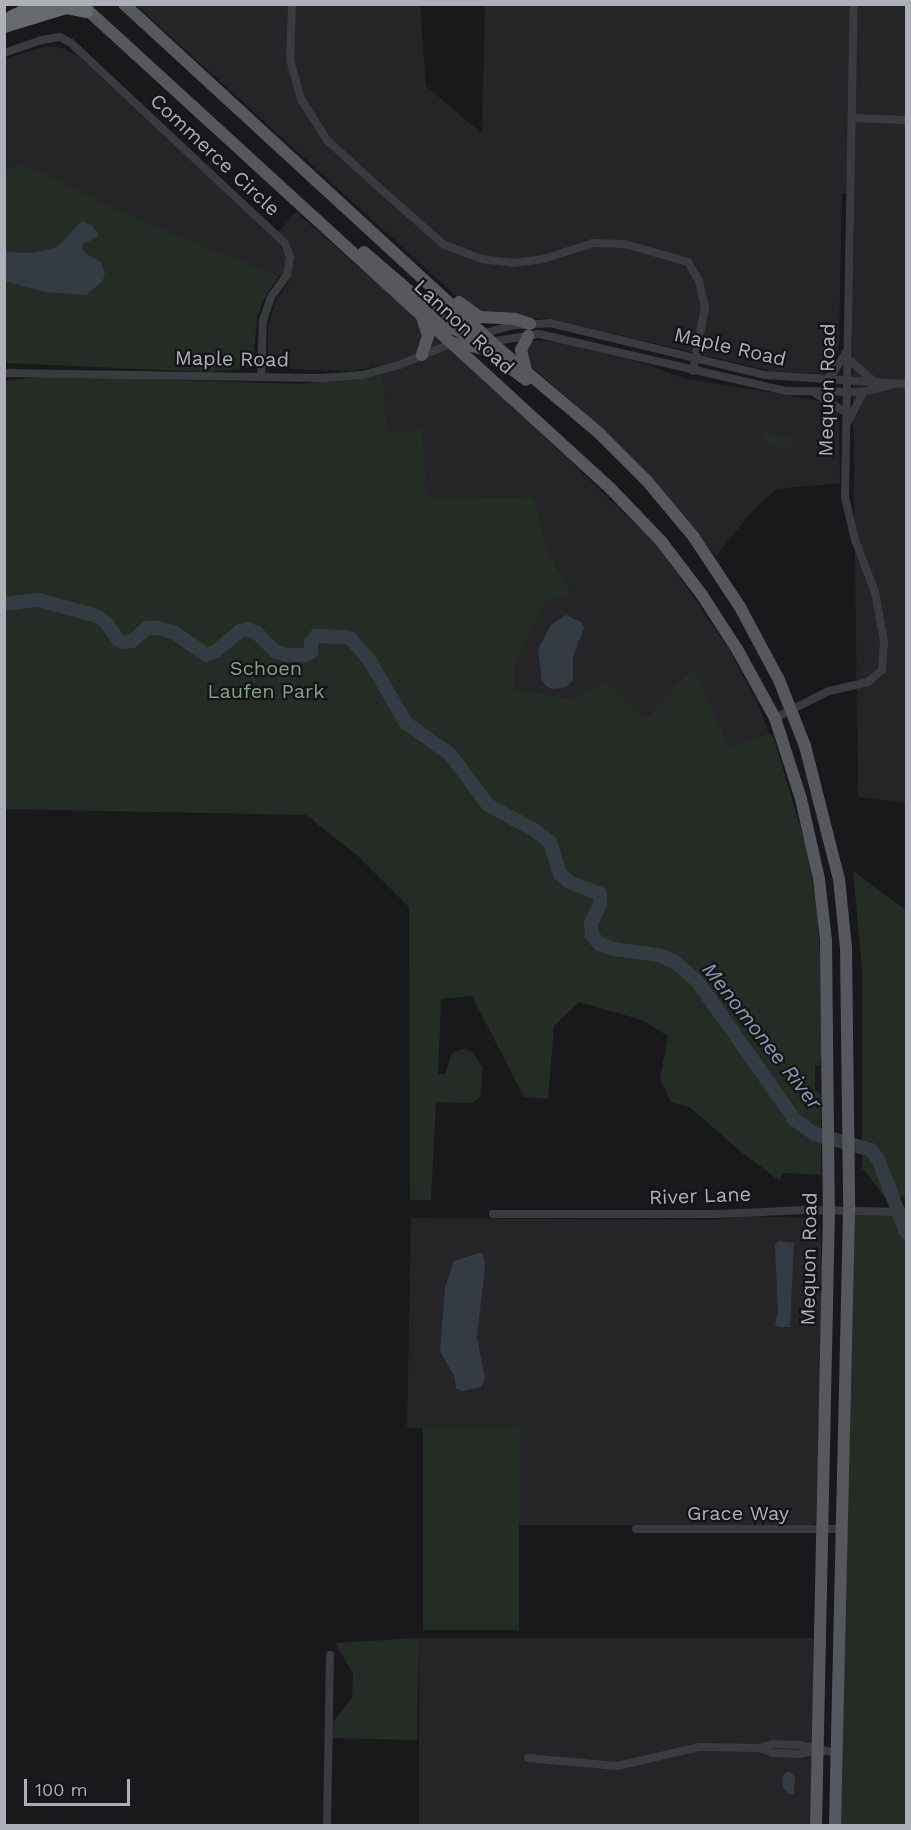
<!DOCTYPE html>
<html>
<head>
<meta charset="utf-8">
<style>
	body { margin:0 }
	#map { position:relative; width:911px; height:1830px; overflow:hidden; background:#19191b; font-family:"Work Sans",sans-serif }
	div>[style] { position:absolute }
	[style*='--x'] { left:calc(var(--x)*1px); top:calc(var(--y)*1px); width:calc(var(--w)*1px); rotate:calc(var(--a)*1deg) }
	.built>* { inset:0; background:#252527; transform-origin:0 0 }
	.green>* { inset:0; background:#252c26; transform-origin:0 0 }
	.water>* { inset:0; background:#343b42 }
	.river>* { height:14px; margin:-7px; padding:0 7px; transform-origin:7px; border-radius:7px; background:#343b42 }
	.minor>* { height:8px; margin:-4px; padding:0 4px; transform-origin:4px; border-radius:4px; background:#3a3b3f }
	.primary>* { height:12px; margin:-6px; padding:0 6px; transform-origin:6px; border-radius:6px; background:#57585e }
	.motorway>* { height:14px; margin:-7px; padding:0 7px; transform-origin:7px; border-radius:7px; background:#67696f }
	span { translate:-50% -50%; white-space:nowrap; text-align:center; line-height:1.15; -webkit-text-stroke:4.5px #141416; paint-order:stroke }
	.street-label { font-size:20px; color:#adb0b9 }
	.park-label { font-size:20px; color:#86a18a }
	.water-label { font-size:21px; color:#889baf; font-style:italic }
	.frame { position:absolute; inset:0; border:6px solid #adb0b9; pointer-events:none }
	.scale { position:absolute; left:24px; top:1779px; width:106px; height:27px; box-sizing:border-box; border:3px solid #adb0b9; border-top:0; padding-left:8px; font-size:18px; line-height:21px; white-space:nowrap; color:#adb0b9; -webkit-text-stroke:4px #141416; paint-order:stroke }
</style>
</head>
<body>
<div id="map">
	<div class="built">
		<i style="clip-path:polygon(136px 5px,420px 5px,426px 86px,482px 134px,485px 5px,906px 5px,906px 803px,858px 797px,852px 324px,854px 194px,842px 193px,839px 346px,835px 367px,827px 374px,771px 371px,552px 319px,486px 315px,464px 303px)"></i>
		<i style="clip-path:polygon(47px 46px,59px 47px,78px 56px,275px 236px,296px 212px,468px 363px,644px 532px,641px 521px,729px 649px,757px 701px,769px 734px,730px 746px,645px 720px,606px 681px,573px 699px,515px 689px,516px 661px,546px 601px,572px 593px,547px 550px,533px 497px,426px 499px,423px 430px,387px 431px,383px 374px,378px 366px,352px 371px,306px 370px,276px 368px,268px 363px,268px 326px,276px 301px,289px 280px,112px 208px,26px 165px,5px 169px,4px 59px)"></i>
		<i style="clip-path:polygon(530px 340px,557px 342px,643px 363px,683px 378px,828px 402px,838px 411px,839px 416px,840px 483px,777px 489px,754px 509px,716px 556px,654px 481px,604px 431px,527px 362px,524px 347px)"></i>
		<i style="clip-path:polygon(749px 1216px,814px 1218px,820px 1225px,823px 1280px,818px 1520px,816px 1523px,810px 1525px,518px 1525px,519px 1427px,407px 1428px,411px 1218px,714px 1220px)"></i>
		<i style="left:419px;top:1638px;width:398px;height:188px"></i>
	</div>
	<div class="green">
		<i style="clip-path:polygon(26px 165px,112px 208px,279px 276px,267px 293px,257px 316px,253px 367px,210px 372px,5px 363px,5px 169px)"></i>
		<i style="clip-path:polygon(383px 374px,387px 431px,423px 430px,426px 490px,431px 499px,533px 497px,547px 550px,572px 594px,546px 601px,516px 661px,515px 689px,573px 699px,606px 681px,645px 720px,693px 669px,729px 746px,769px 734px,774px 738px,806px 847px,816px 904px,821px 964px,822px 1054px,820px 1065px,815px 1066px,815px 1090px,821px 1094px,821px 1175px,782px 1173px,780px 1181px,741px 1152px,691px 1108px,671px 1102px,660px 1079px,668px 1036px,642px 1020px,579px 1002px,554px 1026px,548px 1099px,524px 1097px,472px 996px,441px 999px,438px 1074px,445px 1074px,452px 1053px,462px 1049px,472px 1051px,483px 1068px,480px 1097px,471px 1103px,436px 1102px,431px 1200px,410px 1200px,409px 907px,358px 856px,306px 815px,5px 809px,5px 381px,47px 376px,301px 384px)"></i>
		<i style="clip-path:polygon(764px 432px,793px 440px,794px 446px,787px 449px,771px 445px,761px 436px)"></i>
		<i style="clip-path:polygon(853px 871px,906px 910px,906px 1197px,885px 1197px,862px 1168px,862px 968px)"></i>
		<i style="clip-path:polygon(849px 1212px,906px 1212px,906px 1825px,839px 1826px)"></i>
		<i style="left:519px;top:1427px;width:203px;height:96px;rotate:90deg"></i>
		<i style="clip-path:polygon(419px 1638px,417px 1740px,332px 1738px,332px 1723px,352px 1698px,353px 1673px,335px 1643px)"></i>
	</div>
	<div class="water">
		<i style="clip-path:polygon(82px 221px,92px 225px,98px 234px,97px 238px,84px 243px,82px 248px,85px 253px,101px 262px,105px 274px,102px 282px,86px 295px,45px 292px,5px 281px,5px 252px,33px 253px,57px 247px)"></i>
		<i style="clip-path:polygon(566px 615px,581px 622px,584px 628px,573px 656px,573px 680px,566px 687px,554px 689px,547px 687px,542px 681px,538px 649px,551px 625px)"></i>
		<i style="clip-path:polygon(778px 1241px,794px 1243px,790px 1327px,778px 1327px,775px 1324px,778px 1312px,775px 1246px)"></i>
		<i style="clip-path:polygon(479px 1253px,483px 1254px,485px 1267px,477px 1337px,485px 1378px,481px 1387px,462px 1391px,456px 1388px,454px 1375px,440px 1352px,445px 1287px,454px 1261px)"></i>
		<i style="clip-path:polygon(786px 1772px,791px 1772px,795px 1777px,794px 1795px,788px 1794px,783px 1788px,782px 1778px)"></i>
	</div>
	<div class="river">
		<i style="--x:4;--y:604;--w:35;--a:-7"></i>
		<i style="--x:39;--y:600;--w:60;--a:15.4"></i>
		<i style="--x:97;--y:616;--w:12;--a:35"></i>
		<i style="--x:107;--y:623;--w:19;--a:58"></i>
		<i style="--x:117;--y:639;--w:7;--a:27"></i>
		<i style="--x:123;--y:642;--w:9;--a:-6"></i>
		<i style="--x:132;--y:641;--w:20;--a:-41"></i>
		<i style="--x:147;--y:628;--w:11;--a:0"></i>
		<i style="--x:158;--y:628;--w:18;--a:16"></i>
		<i style="--x:175;--y:633;--w:38;--a:35"></i>
		<i style="--x:206;--y:655;--w:11;--a:-22"></i>
		<i style="--x:216;--y:651;--w:31;--a:-40"></i>
		<i style="--x:240;--y:631;--w:7;--a:-16"></i>
		<i style="--x:247;--y:629;--w:11;--a:22"></i>
		<i style="--x:257;--y:633;--w:27;--a:45"></i>
		<i style="--x:276;--y:652;--w:11;--a:15"></i>
		<i style="--x:287;--y:655;--w:19;--a:0"></i>
		<i style="--x:306;--y:655;--w:6;--a:-31"></i>
		<i style="--x:311;--y:652;--w:9;--a:-90"></i>
		<i style="--x:311;--y:643;--w:9;--a:-54"></i>
		<i style="--x:316;--y:636;--w:31;--a:2"></i>
		<i style="--x:347;--y:637;--w:4;--a:27"></i>
		<i style="--x:351;--y:639;--w:29;--a:49"></i>
		<i style="--x:370;--y:661;--w:72;--a:59.9"></i>
		<i style="--x:406;--y:723;--w:55;--a:35.4"></i>
		<i style="--x:451;--y:755;--w:62;--a:53.5"></i>
		<i style="--x:488;--y:805;--w:55;--a:28.4"></i>
		<i style="--x:536;--y:831;--w:18;--a:38"></i>
		<i style="--x:550;--y:842;--w:34;--a:73"></i>
		<i style="--x:560;--y:874;--w:12;--a:42"></i>
		<i style="--x:569;--y:882;--w:33;--a:21"></i>
		<i style="--x:600;--y:894;--w:10;--a:90"></i>
		<i style="--x:600;--y:904;--w:21;--a:115"></i>
		<i style="--x:591;--y:923;--w:12;--a:85"></i>
		<i style="--x:592;--y:935;--w:11;--a:52"></i>
		<i style="--x:599;--y:944;--w:16;--a:18"></i>
		<i style="--x:614;--y:949;--w:44;--a:7.8"></i>
		<i style="--x:658;--y:955;--w:17;--a:21"></i>
		<i style="--x:674;--y:961;--w:32;--a:41"></i>
		<i style="--x:698;--y:982;--w:169;--a:54.9"></i>
		<i style="--x:795;--y:1120;--w:24;--a:35"></i>
		<i style="--x:815;--y:1134;--w:58;--a:15.9"></i>
		<i style="--x:871;--y:1150;--w:11;--a:52"></i>
		<i style="--x:878;--y:1159;--w:78;--a:69"></i>
	</div>
	<div class="minor">
		<i style="--x:292;--y:4;--w:56;--a:92"></i>
		<i style="--x:290;--y:60;--w:41;--a:74.2"></i>
		<i style="--x:301;--y:99;--w:49;--a:57.6"></i>
		<i style="--x:327;--y:140;--w:65;--a:42.5"></i>
		<i style="--x:375;--y:184;--w:91;--a:41.4"></i>
		<i style="--x:443;--y:244;--w:41;--a:21.5"></i>
		<i style="--x:481;--y:259;--w:31;--a:7"></i>
		<i style="--x:512;--y:263;--w:31;--a:-7"></i>
		<i style="--x:543;--y:259;--w:52;--a:-17.7"></i>
		<i style="--x:593;--y:243;--w:32;--a:2"></i>
		<i style="--x:625;--y:244;--w:66;--a:15.9"></i>
		<i style="--x:688;--y:262;--w:22;--a:60"></i>
		<i style="--x:699;--y:281;--w:27;--a:77"></i>
		<i style="--x:705;--y:307;--w:65;--a:100.6"></i>
		<i style="--x:4;--y:53;--w:39;--a:-19"></i>
		<i style="--x:41;--y:40;--w:19;--a:-9"></i>
		<i style="--x:60;--y:37;--w:13;--a:29"></i>
		<i style="--x:71;--y:43;--w:293;--a:43.1"></i>
		<i style="--x:285;--y:243;--w:15;--a:70"></i>
		<i style="--x:290;--y:257;--w:18;--a:99"></i>
		<i style="--x:287;--y:275;--w:27;--a:126"></i>
		<i style="--x:271;--y:297;--w:24;--a:109"></i>
		<i style="--x:263;--y:320;--w:56;--a:92"></i>
		<i style="--x:853;--y:118;--w:53;--a:2.2"></i>
		<i style="--x:481;--y:334;--w:35;--a:-15"></i>
		<i style="--x:515;--y:325;--w:35;--a:-3"></i>
		<i style="--x:550;--y:323;--w:221;--a:13.6"></i>
		<i style="--x:765;--y:375;--w:141;--a:3.7"></i>
		<i style="--x:489;--y:342;--w:51;--a:-9.1"></i>
		<i style="--x:539;--y:334;--w:253;--a:13"></i>
		<i style="--x:786;--y:391;--w:77;--a:0.7"></i>
		<i style="--x:863;--y:392;--w:30;--a:-14"></i>
		<i style="--x:847;--y:358;--w:35;--a:41"></i>
		<i style="--x:4;--y:373;--w:317;--a:0.9"></i>
		<i style="--x:321;--y:378;--w:41;--a:-4.2"></i>
		<i style="--x:362;--y:375;--w:38;--a:-15"></i>
		<i style="--x:399;--y:365;--w:61;--a:-22.3"></i>
		<i style="--x:827;--y:379;--w:10;--a:-45"></i>
		<i style="--x:834;--y:372;--w:23;--a:-59"></i>
		<i style="--x:815;--y:393;--w:36;--a:32"></i>
		<i style="--x:848;--y:422;--w:34;--a:-63"></i>
		<i style="--x:775;--y:718;--w:60;--a:-26.6"></i>
		<i style="--x:829;--y:691;--w:40;--a:-13"></i>
		<i style="--x:868;--y:682;--w:18;--a:-41"></i>
		<i style="--x:882;--y:670;--w:28;--a:-86"></i>
		<i style="--x:884;--y:642;--w:51;--a:-100.2"></i>
		<i style="--x:875;--y:592;--w:56;--a:-111"></i>
		<i style="--x:855;--y:540;--w:44;--a:-103.1"></i>
		<i style="--x:845;--y:497;--w:493;--a:-89"></i>
		<i style="--x:493;--y:1214;--w:225;--a:0"></i>
		<i style="--x:718;--y:1214;--w:87;--a:-2.6"></i>
		<i style="--x:805;--y:1210;--w:101;--a:1.1"></i>
		<i style="--x:636;--y:1529;--w:205;--a:0"></i>
		<i style="--x:760;--y:1748;--w:14;--a:21"></i>
		<i style="--x:773;--y:1753;--w:26;--a:2"></i>
		<i style="--x:799;--y:1754;--w:15;--a:-11"></i>
		<i style="--x:528;--y:1758;--w:89;--a:5.1"></i>
		<i style="--x:617;--y:1766;--w:84;--a:-13"></i>
		<i style="--x:699;--y:1747;--w:61;--a:0.9"></i>
		<i style="--x:760;--y:1748;--w:14;--a:-17"></i>
		<i style="--x:773;--y:1744;--w:26;--a:2"></i>
		<i style="--x:799;--y:1745;--w:38;--a:12"></i>
		<i style="--x:327;--y:1826;--w:171;--a:-89"></i>
	</div>
	<div class="primary">
		<i style="--x:124;--y:4;--w:499;--a:42.6"></i>
		<i style="--x:491;--y:342;--w:141;--a:40.1"></i>
		<i style="--x:599;--y:433;--w:68;--a:45"></i>
		<i style="--x:647;--y:481;--w:72;--a:50.1"></i>
		<i style="--x:693;--y:536;--w:85;--a:56.5"></i>
		<i style="--x:740;--y:607;--w:83;--a:61.9"></i>
		<i style="--x:779;--y:680;--w:71;--a:68.5"></i>
		<i style="--x:805;--y:746;--w:137;--a:75.7"></i>
		<i style="--x:839;--y:879;--w:69;--a:84.2"></i>
		<i style="--x:846;--y:948;--w:264;--a:89.3"></i>
		<i style="--x:849;--y:1212;--w:614;--a:91.31"></i>
		<i style="--x:82;--y:5;--w:716;--a:42.45"></i>
		<i style="--x:610;--y:488;--w:74;--a:46.1"></i>
		<i style="--x:661;--y:541;--w:68;--a:52.8"></i>
		<i style="--x:702;--y:595;--w:64;--a:57.1"></i>
		<i style="--x:737;--y:649;--w:79;--a:61.2"></i>
		<i style="--x:775;--y:718;--w:85;--a:72.2"></i>
		<i style="--x:801;--y:799;--w:82;--a:77.3"></i>
		<i style="--x:819;--y:879;--w:61;--a:83.5"></i>
		<i style="--x:826;--y:940;--w:270;--a:89.4"></i>
		<i style="--x:829;--y:1210;--w:616;--a:91.21"></i>
		<i style="--x:364;--y:252;--w:116;--a:40.8"></i>
		<i style="--x:452;--y:328;--w:21;--a:25"></i>
		<i style="--x:471;--y:337;--w:20;--a:15"></i>
		<i style="--x:459;--y:302;--w:26;--a:36"></i>
		<i style="--x:480;--y:317;--w:35;--a:3"></i>
		<i style="--x:515;--y:319;--w:16;--a:18"></i>
		<i style="--x:422;--y:317;--w:20;--a:72"></i>
		<i style="--x:428;--y:336;--w:20;--a:108"></i>
		<i style="--x:453;--y:343;--w:27;--a:10"></i>
		<i style="--x:480;--y:348;--w:12;--a:24"></i>
		<i style="--x:491;--y:353;--w:44;--a:37.6"></i>
		<i style="--x:526;--y:370;--w:21;--a:-104"></i>
		<i style="--x:521;--y:350;--w:16;--a:-63"></i>
	</div>
	<div class="motorway">
		<i style="--x:12;--y:17;--w:31;--a:-25"></i>
		<i style="--x:4;--y:26;--w:65;--a:-17"></i>
		<i style="--x:66;--y:7;--w:21;--a:11"></i>
	</div>
	<div class="street-label">
		<span style="left:215px;top:155px;rotate:43deg">Commerce Circle</span>
		<span style="left:464px;top:327px;rotate:43deg">Lannon Road</span>
		<span style="left:730px;top:347px;rotate:13deg">Maple Road</span>
		<span style="left:232px;top:359px;rotate:1deg">Maple Road</span>
		<span style="left:827px;top:390px;rotate:-89deg">Mequon Road</span>
		<span style="left:700px;top:1196px;rotate:-2deg">River Lane</span>
		<span style="left:809px;top:1259px;rotate:-89deg">Mequon Road</span>
		<span style="left:738px;top:1513px">Grace Way</span>
	</div>
	<div class="park-label">
		<span style="left:266px;top:680px">Schoen<br>Laufen Park</span>
	</div>
	<div class="water-label">
		<span style="left:762px;top:1036px;rotate:52deg">Menomonee River</span>
	</div>
	<div class="frame"></div>
	<div class="scale">100 m</div>
</div>
</body>
</html>
